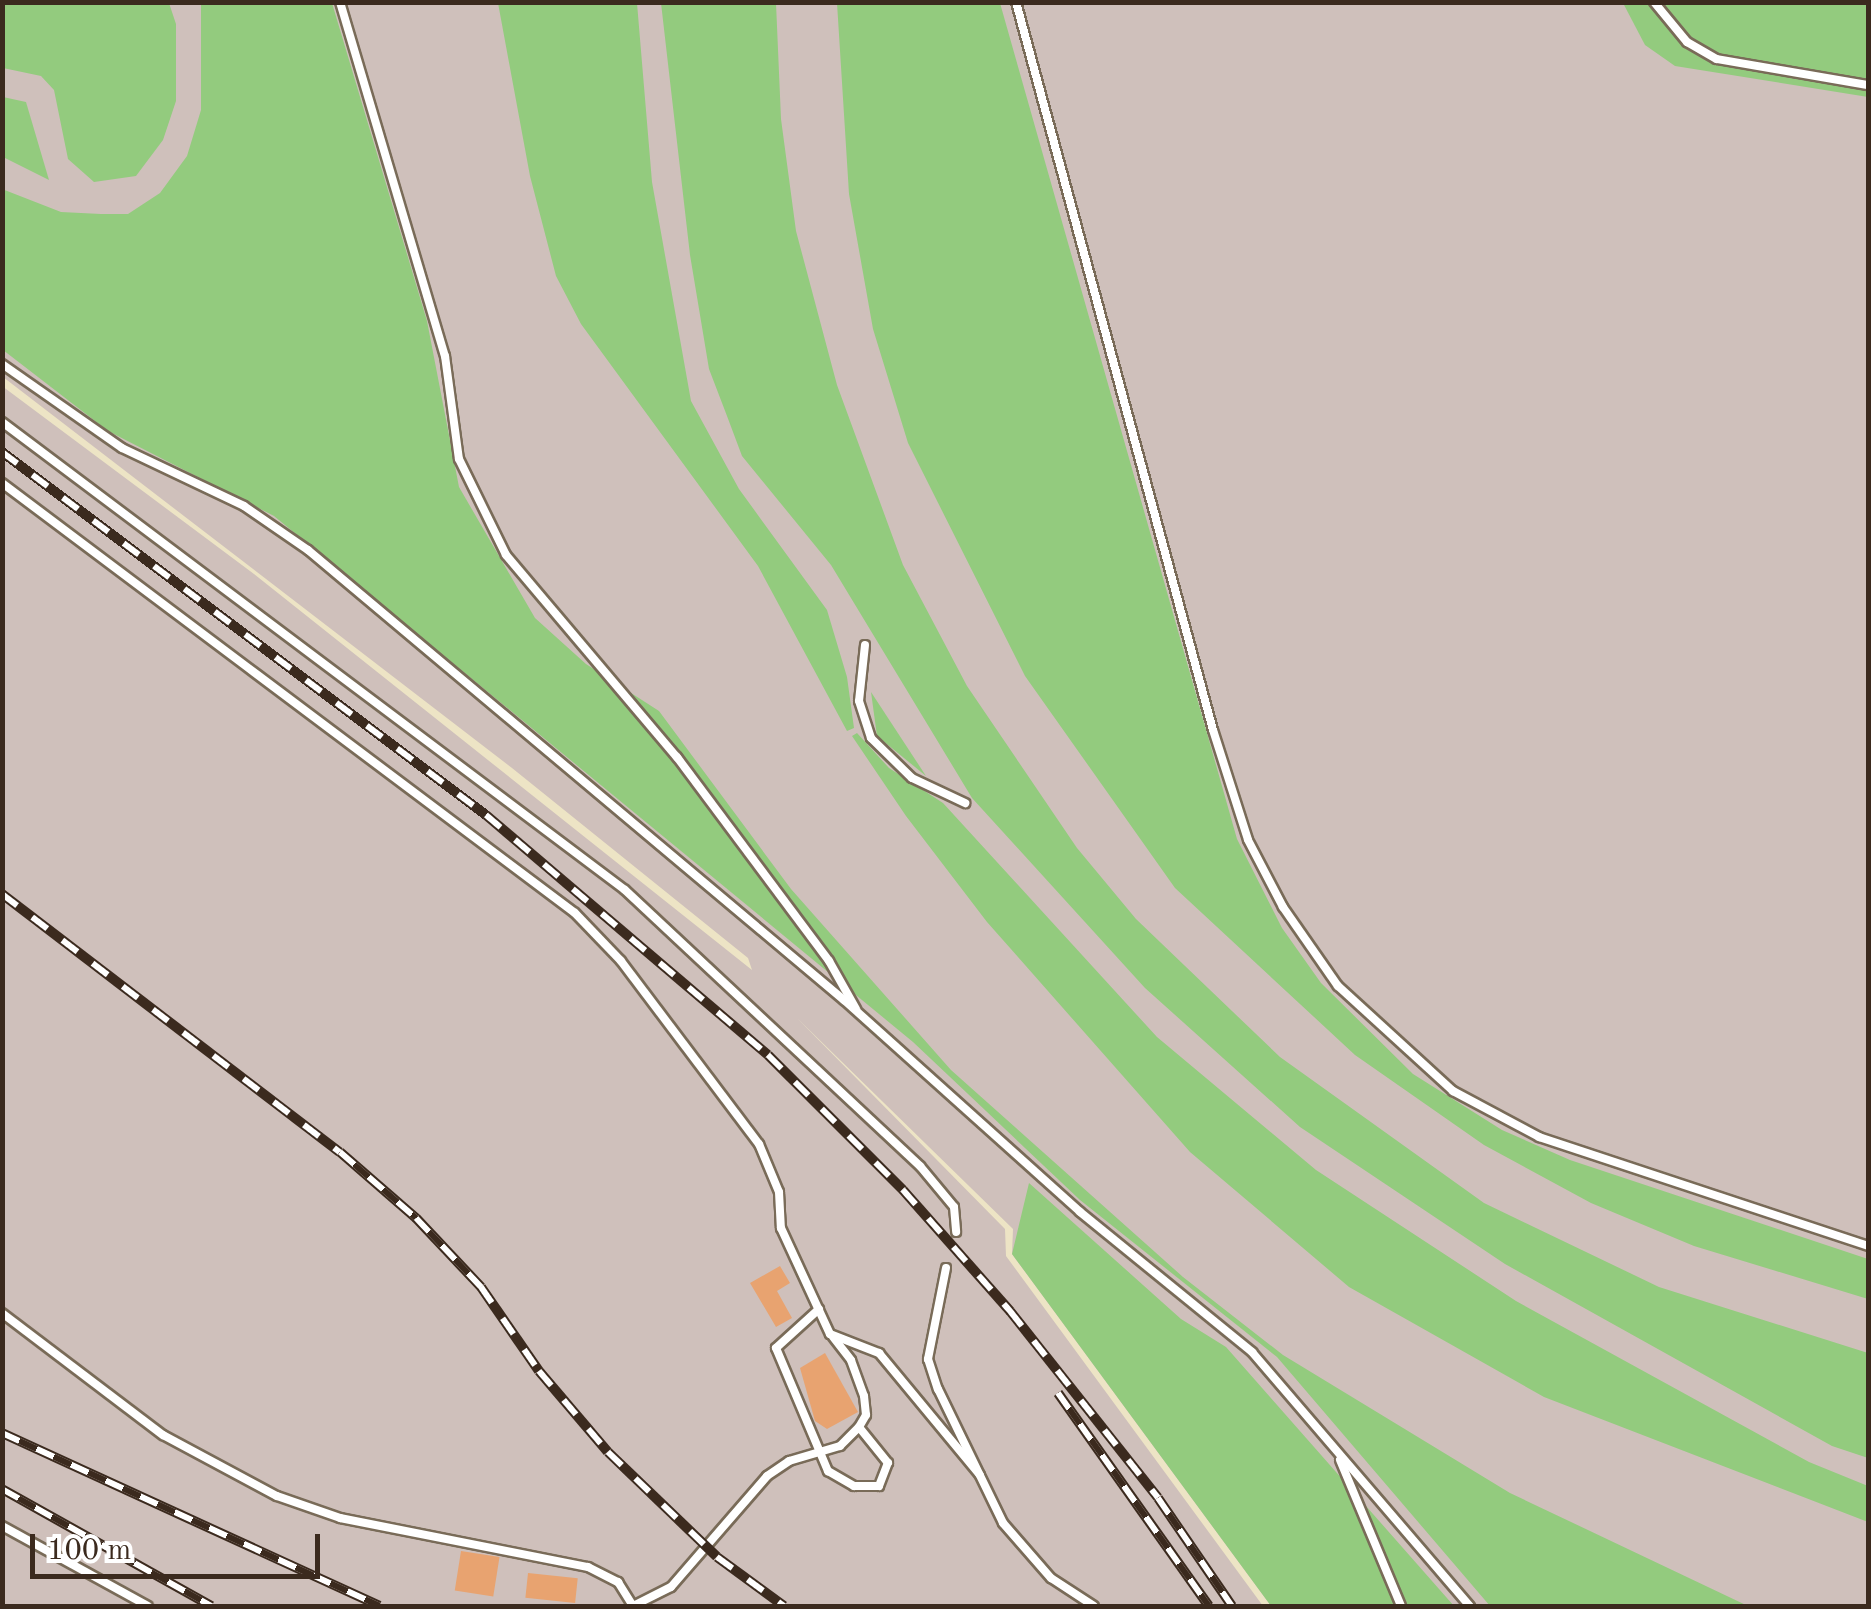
<!DOCTYPE html>
<html>
<head>
<meta charset="utf-8">
<style>
	body { margin:0 }
	#map { position:relative; width:1871px; height:1609px; overflow:hidden; background:#ede4c5; font-family:"Old Standard TT",serif }
	div>[style] { position:absolute }
	[style*='--x'] { left:calc(var(--x)*1px); top:calc(var(--y)*1px); width:calc(var(--w)*1px); rotate:calc(var(--a)*1deg) }
	.industrial>* { inset:0; background:#cfc0bb }
	.green>* { inset:0; background:#93cb7e }
	.building>* { inset:0; background:#e8a370; transform-origin:0 0 }
	.roads { filter:drop-shadow(2px 0 #796b58) drop-shadow(-2px 0 #796b58) drop-shadow(0 2px #796b58) drop-shadow(0 -2px #796b58) }
	.lane>* { height:8px; margin:-4px; padding:0 4px; transform-origin:4px; border-radius:4px; background:#fff }
	.rail>* { height:10px; margin-top:-5px; transform-origin:0; background:repeating-linear-gradient(90deg,#fff 0 19px,#3b2a1e 0 38px); box-sizing:border-box; border-block:2px solid #3b2a1e }
	span { translate:-50% -50%; white-space:nowrap; text-align:center; line-height:1.15; -webkit-text-stroke:8px #fff; paint-order:stroke }
	.frame { position:absolute; inset:0; border:5px solid #3b2a1e; pointer-events:none }
	.scale { position:absolute; left:30px; top:1534px; width:290px; height:45px; box-sizing:border-box; border:5px solid #3b2a1e; border-top:0; padding-left:12px; font-size:30px; line-height:35px; white-space:nowrap; color:#3b2a1e; -webkit-text-stroke:8px #fff; paint-order:stroke }
</style>
</head>
<body>
<div id="map">
	<div class="industrial">
		<i style="clip-path:polygon(3px 3px,1868px 3px,1868px 1606px,1271px 1606px,1012px 1254px,1013px 1229px,797px 1018px,1005px 1229px,1006px 1256px,1263px 1606px,3px 1606px,2px 386px,254px 574px,752px 970px,748px 958px,512px 768px,3px 377px)"></i>
	</div>
	<div class="green">
		<i style="clip-path:polygon(2px 3px,169px 3px,176px 24px,176px 101px,163px 140px,136px 176px,94px 182px,68px 159px,54px 90px,41px 76px,3px 68px)"></i>
		<i style="clip-path:polygon(201px 3px,332px 3px,427px 321px,459px 487px,535px 618px,586px 664px,659px 711px,791px 889px,951px 1070px,1183px 1277px,1283px 1355px,1510px 1493px,1748px 1606px,1490px 1606px,1277px 1357px,1080px 1200px,913px 1042px,274px 516px,108px 431px,3px 350px,2px 189px,61px 212px,101px 214px,128px 214px,160px 193px,187px 156px,201px 110px)"></i>
		<i style="clip-path:polygon(498px 3px,637px 3px,652px 182px,691px 401px,739px 489px,827px 610px,847px 677px,854px 728px,847px 731px,758px 566px,581px 324px,556px 276px,530px 176px)"></i>
		<i style="clip-path:polygon(661px 3px,776px 3px,781px 119px,796px 231px,837px 385px,903px 565px,967px 686px,1077px 848px,1136px 919px,1280px 1057px,1484px 1203px,1659px 1287px,1868px 1353px,1868px 1458px,1832px 1446px,1505px 1264px,1300px 1127px,1145px 988px,972px 798px,831px 565px,742px 456px,727px 416px,709px 369px,690px 255px)"></i>
		<i style="clip-path:polygon(837px 3px,1000px 3px,1237px 839px,1282px 928px,1321px 983px,1413px 1074px,1502px 1130px,1570px 1160px,1868px 1259px,1868px 1299px,1694px 1246px,1591px 1203px,1484px 1145px,1355px 1055px,1175px 888px,1025px 676px,908px 443px,873px 329px,849px 194px)"></i>
		<i style="clip-path:polygon(1623px 3px,1868px 3px,1868px 97px,1675px 66px,1645px 45px)"></i>
		<i style="clip-path:polygon(3px 97px,26px 102px,49px 180px,3px 157px)"></i>
		<i style="clip-path:polygon(871px 692px,926px 776px,877px 736px)"></i>
		<i style="clip-path:polygon(857px 733px,889px 768px,943px 803px,1157px 1037px,1316px 1170px,1516px 1301px,1809px 1462px,1868px 1486px,1868px 1522px,1544px 1397px,1349px 1287px,1190px 1152px,987px 922px,906px 816px,852px 736px)"></i>
		<i style="clip-path:polygon(1029px 1183px,1181px 1319px,1226px 1347px,1454px 1606px,1271px 1606px,1012px 1254px)"></i>
	</div>
	<div class="building">
		<i style="clip-path:polygon(780px 1266px,790px 1283px,777px 1291px,792px 1318px,776px 1327px,750px 1283px)"></i>
		<i style="clip-path:polygon(825px 1353px,858px 1412px,827px 1429px,815px 1421px,800px 1368px)"></i>
		<i style="left:461px;top:1551px;width:39px;height:40px;rotate:9deg"></i>
		<i style="left:528px;top:1573px;width:50px;height:25px;rotate:6deg"></i>
	</div>
	<div class="roads">
		<div class="lane">
			<i style="--x:340;--y:2;--w:369;--a:73.5"></i>
			<i style="--x:445;--y:356;--w:104;--a:82.3"></i>
			<i style="--x:459;--y:459;--w:107;--a:63.9"></i>
			<i style="--x:506;--y:555;--w:265;--a:49.8"></i>
			<i style="--x:677;--y:757;--w:254;--a:53.3"></i>
			<i style="--x:829;--y:961;--w:55;--a:60.6"></i>
			<i style="--x:1016;--y:2;--w:754;--a:74.86"></i>
			<i style="--x:1213;--y:730;--w:115;--a:72.3"></i>
			<i style="--x:1248;--y:840;--w:76;--a:62.4"></i>
			<i style="--x:1283;--y:907;--w:96;--a:55.2"></i>
			<i style="--x:1338;--y:986;--w:156;--a:42.4"></i>
			<i style="--x:1453;--y:1091;--w:98;--a:28.1"></i>
			<i style="--x:1539;--y:1137;--w:347;--a:18.3"></i>
			<i style="--x:1654;--y:2;--w:52;--a:50.5"></i>
			<i style="--x:1687;--y:42;--w:34;--a:30"></i>
			<i style="--x:1717;--y:59;--w:153;--a:9.8"></i>
			<i style="--x:2;--y:364;--w:146;--a:35"></i>
			<i style="--x:122;--y:448;--w:135;--a:25.4"></i>
			<i style="--x:244;--y:506;--w:78;--a:34.5"></i>
			<i style="--x:308;--y:550;--w:700;--a:40.02"></i>
			<i style="--x:844;--y:1000;--w:317;--a:41.9"></i>
			<i style="--x:1080;--y:1212;--w:222;--a:39.1"></i>
			<i style="--x:1252;--y:1352;--w:335;--a:49.4"></i>
			<i style="--x:2;--y:422;--w:779;--a:36.91"></i>
			<i style="--x:625;--y:890;--w:404;--a:43.1"></i>
			<i style="--x:920;--y:1166;--w:53;--a:50.3"></i>
			<i style="--x:954;--y:1207;--w:25;--a:85"></i>
			<i style="--x:2;--y:483;--w:716;--a:36.89"></i>
			<i style="--x:575;--y:913;--w:66;--a:46.2"></i>
			<i style="--x:621;--y:961;--w:229;--a:53"></i>
			<i style="--x:759;--y:1144;--w:52;--a:67.4"></i>
			<i style="--x:779;--y:1192;--w:36;--a:87"></i>
			<i style="--x:781;--y:1228;--w:117;--a:65.2"></i>
			<i style="--x:830;--y:1334;--w:53;--a:21.2"></i>
			<i style="--x:879;--y:1353;--w:158;--a:50.4"></i>
			<i style="--x:865;--y:645;--w:56;--a:96.1"></i>
			<i style="--x:859;--y:701;--w:39;--a:72"></i>
			<i style="--x:871;--y:738;--w:57;--a:44.3"></i>
			<i style="--x:912;--y:778;--w:59;--a:25.3"></i>
			<i style="--x:946;--y:1268;--w:93;--a:101.2"></i>
			<i style="--x:928;--y:1359;--w:32;--a:72"></i>
			<i style="--x:938;--y:1389;--w:149;--a:64.1"></i>
			<i style="--x:1003;--y:1523;--w:73;--a:48.9"></i>
			<i style="--x:1051;--y:1578;--w:51;--a:33.1"></i>
			<i style="--x:819;--y:1309;--w:58;--a:137.8"></i>
			<i style="--x:776;--y:1348;--w:134;--a:67.1"></i>
			<i style="--x:828;--y:1471;--w:30;--a:30"></i>
			<i style="--x:854;--y:1486;--w:25;--a:0"></i>
			<i style="--x:879;--y:1486;--w:25;--a:-69"></i>
			<i style="--x:888;--y:1463;--w:46;--a:-128.9"></i>
			<i style="--x:2;--y:1313;--w:202;--a:37.2"></i>
			<i style="--x:163;--y:1435;--w:129;--a:28.2"></i>
			<i style="--x:277;--y:1496;--w:67;--a:19.2"></i>
			<i style="--x:340;--y:1518;--w:253;--a:11.2"></i>
			<i style="--x:588;--y:1567;--w:34;--a:27"></i>
			<i style="--x:618;--y:1582;--w:28;--a:58"></i>
			<i style="--x:1340;--y:1460;--w:158;--a:67.3"></i>
			<i style="--x:2;--y:1526;--w:166;--a:28.7"></i>
			<i style="--x:633;--y:1606;--w:42;--a:-26.6"></i>
			<i style="--x:671;--y:1587;--w:147;--a:-49.1"></i>
			<i style="--x:767;--y:1476;--w:27;--a:-34"></i>
			<i style="--x:789;--y:1461;--w:53;--a:-16.4"></i>
			<i style="--x:840;--y:1446;--w:27;--a:-45"></i>
			<i style="--x:859;--y:1427;--w:14;--a:-60"></i>
			<i style="--x:866;--y:1415;--w:19;--a:-96"></i>
			<i style="--x:864;--y:1396;--w:38;--a:-110"></i>
			<i style="--x:851;--y:1360;--w:29;--a:-128"></i>
		</div>
	</div>
	<div class="rail">
		<i style="--x:2;--y:452;--w:605;--a:36.87"></i>
		<i style="--x:486;--y:815;--w:370;--a:40.4"></i>
		<i style="--x:768;--y:1055;--w:191;--a:45"></i>
		<i style="--x:903;--y:1190;--w:162;--a:48.5"></i>
		<i style="--x:1010;--y:1311;--w:238;--a:51.6"></i>
		<i style="--x:1158;--y:1498;--w:131;--a:55.6"></i>
		<i style="--x:2;--y:894;--w:425;--a:37.4"></i>
		<i style="--x:340;--y:1152;--w:101;--a:41"></i>
		<i style="--x:416;--y:1218;--w:95;--a:46.7"></i>
		<i style="--x:481;--y:1287;--w:102;--a:55.4"></i>
		<i style="--x:539;--y:1371;--w:106;--a:49.6"></i>
		<i style="--x:608;--y:1452;--w:151;--a:43.9"></i>
		<i style="--x:717;--y:1557;--w:83;--a:36.2"></i>
		<i style="--x:1058;--y:1393;--w:261;--a:54.7"></i>
		<i style="--x:2;--y:1433;--w:415;--a:24.6"></i>
		<i style="--x:2;--y:1489;--w:240;--a:29.2"></i>
	</div>
	<div class="frame"></div>
	<div class="scale">100 m</div>
</div>
</body>
</html>
